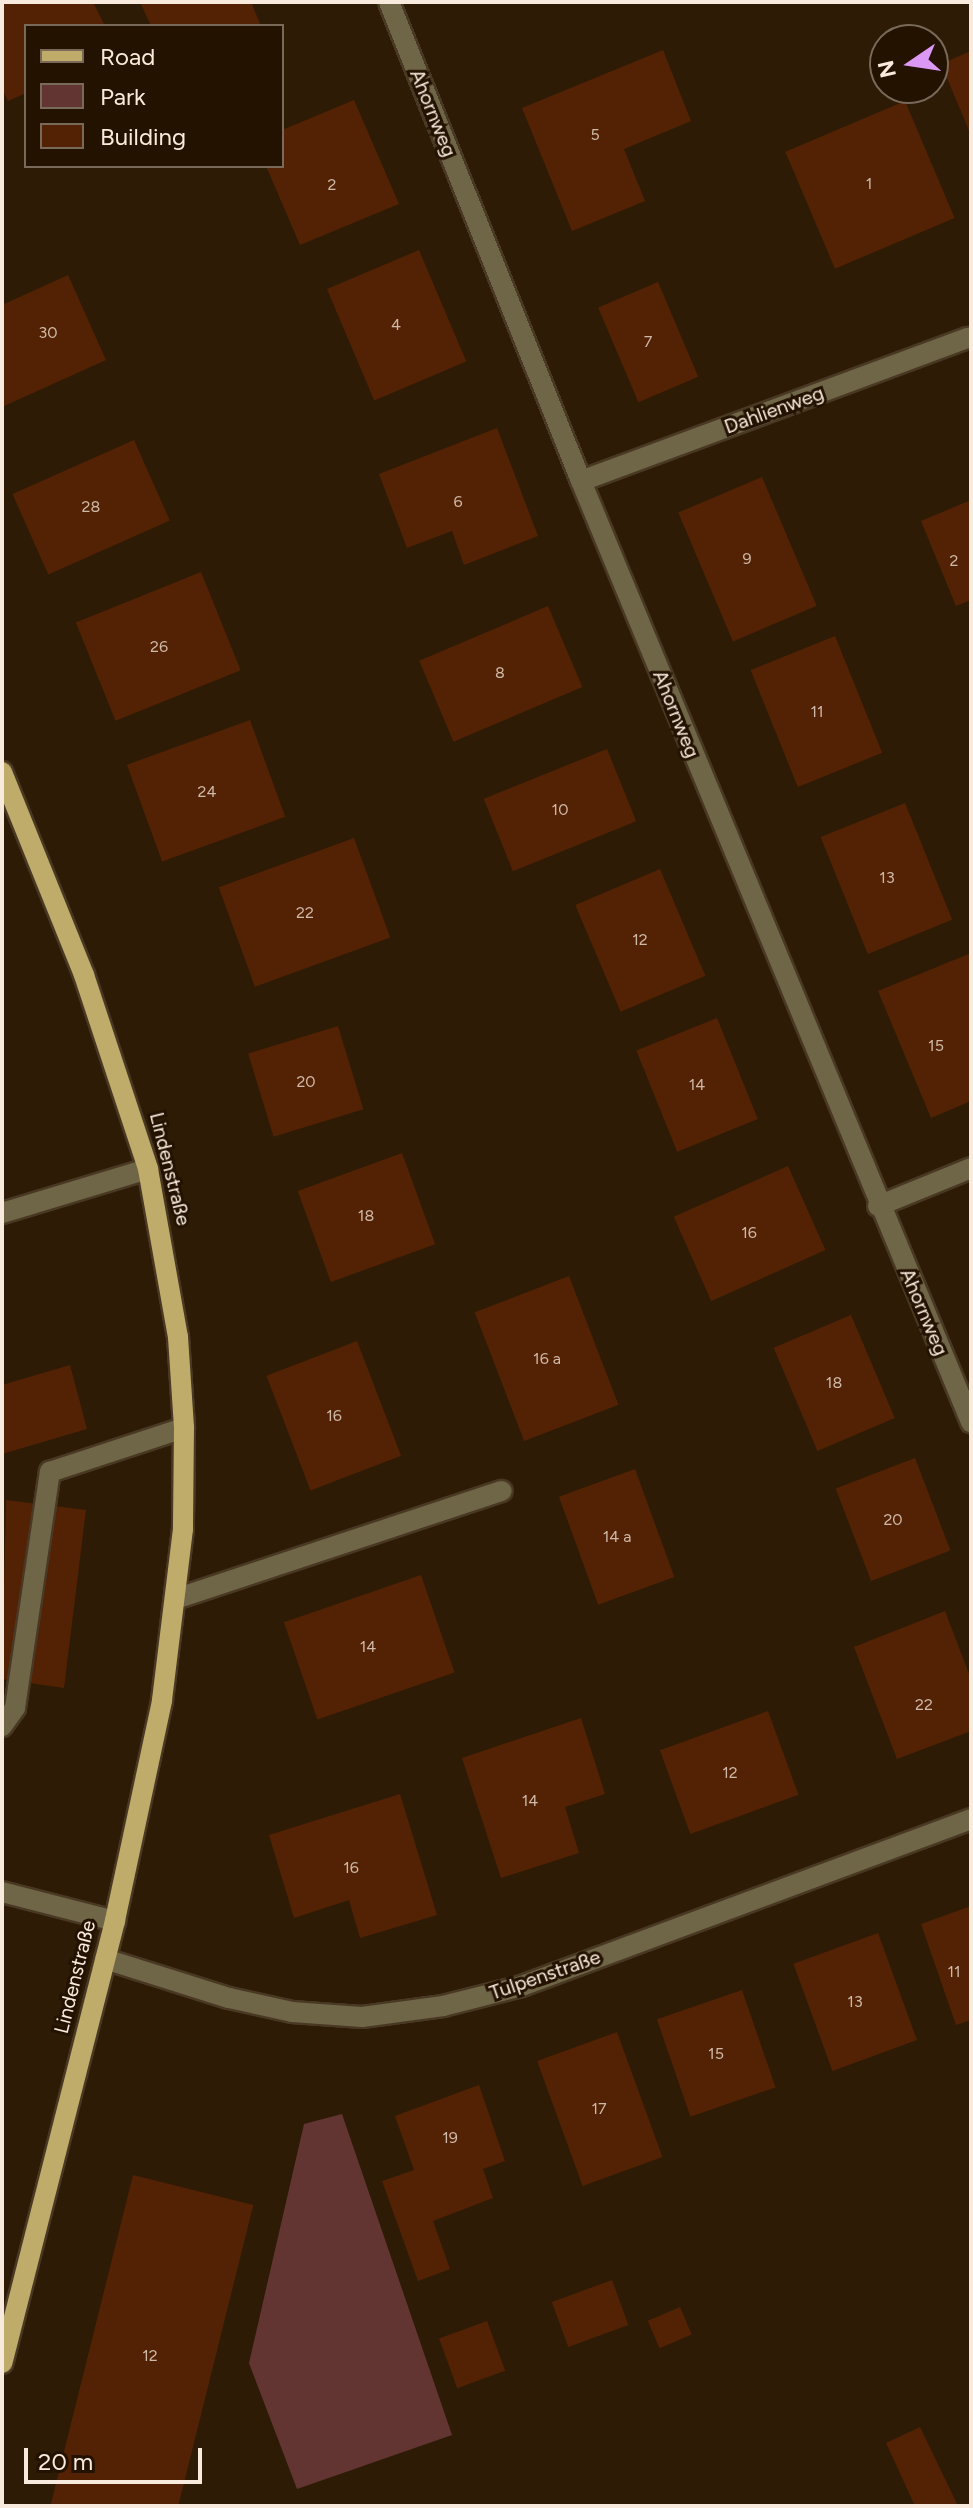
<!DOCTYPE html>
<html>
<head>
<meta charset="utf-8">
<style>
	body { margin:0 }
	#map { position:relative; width:973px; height:2508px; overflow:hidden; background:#2d1b05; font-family:Figtree,sans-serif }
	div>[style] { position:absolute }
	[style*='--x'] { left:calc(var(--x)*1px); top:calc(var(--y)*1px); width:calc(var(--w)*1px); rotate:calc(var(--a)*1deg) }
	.green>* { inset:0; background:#633532 }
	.building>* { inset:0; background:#532204; transform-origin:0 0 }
	.roads { filter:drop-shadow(2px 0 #493823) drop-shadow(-2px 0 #493823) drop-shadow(0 2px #493823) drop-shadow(0 -2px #493823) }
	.minor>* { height:20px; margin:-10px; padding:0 10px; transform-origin:10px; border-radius:10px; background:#6f6547 }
	.major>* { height:20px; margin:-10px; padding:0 10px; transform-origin:10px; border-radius:10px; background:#c0ac6a }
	span { translate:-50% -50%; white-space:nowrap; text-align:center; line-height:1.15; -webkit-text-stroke:6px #231200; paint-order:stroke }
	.number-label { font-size:16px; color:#cfb9a8 }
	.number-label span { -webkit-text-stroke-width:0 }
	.street-label { font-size:20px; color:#f8ebde }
	.frame { position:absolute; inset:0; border:4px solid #f8ebde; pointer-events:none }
	.legend { position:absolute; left:24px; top:24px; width:260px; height:144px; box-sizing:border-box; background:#231200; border:2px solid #786959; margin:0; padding:10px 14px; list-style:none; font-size:24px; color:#f8ebde }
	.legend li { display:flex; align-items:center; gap:16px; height:40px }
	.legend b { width:40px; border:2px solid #786959 }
	.north { position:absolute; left:869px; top:24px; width:80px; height:80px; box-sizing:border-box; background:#231200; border:2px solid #786959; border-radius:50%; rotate:257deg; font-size:22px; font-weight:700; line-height:32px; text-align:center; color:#f8ebde }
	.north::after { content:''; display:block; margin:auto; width:28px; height:36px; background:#db99f5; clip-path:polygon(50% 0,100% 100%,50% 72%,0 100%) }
	.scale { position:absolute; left:24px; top:2448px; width:178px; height:36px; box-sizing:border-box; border:4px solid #f8ebde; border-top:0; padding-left:10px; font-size:24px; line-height:28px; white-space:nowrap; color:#f8ebde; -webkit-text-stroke:6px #231200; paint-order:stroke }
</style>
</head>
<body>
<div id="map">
	<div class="green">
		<i style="clip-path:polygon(342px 2114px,452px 2435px,297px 2489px,249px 2363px,304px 2124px)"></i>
	</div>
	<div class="building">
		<i style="clip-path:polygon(2px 2px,93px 2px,105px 26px,26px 26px,26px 93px,8px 101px,2px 88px)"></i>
		<i style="clip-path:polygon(140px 2px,251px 2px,261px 26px,151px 26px)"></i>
		<i style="clip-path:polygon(663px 50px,691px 121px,624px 149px,645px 201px,572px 231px,522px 108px)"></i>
		<i style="clip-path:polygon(971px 51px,971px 135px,941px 64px)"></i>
		<i style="clip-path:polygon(354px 100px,399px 204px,300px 245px,266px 166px,282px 166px,282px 130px)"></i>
		<i style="left:905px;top:101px;width:127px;height:130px;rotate:67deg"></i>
		<i style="left:419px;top:250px;width:121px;height:100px;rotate:67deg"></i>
		<i style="clip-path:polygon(68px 275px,106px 360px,2px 407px,2px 305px)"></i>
		<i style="left:658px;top:282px;width:103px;height:65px;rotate:67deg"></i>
		<i style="clip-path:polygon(497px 428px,538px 536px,464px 565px,452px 531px,407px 548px,379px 474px)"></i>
		<i style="left:134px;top:440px;width:88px;height:133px;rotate:66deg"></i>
		<i style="left:762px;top:477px;width:140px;height:91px;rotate:67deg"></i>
		<i style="clip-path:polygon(971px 500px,971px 600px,956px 606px,921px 521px)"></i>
		<i style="left:201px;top:572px;width:106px;height:135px;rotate:68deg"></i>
		<i style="left:548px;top:606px;width:88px;height:140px;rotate:67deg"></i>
		<i style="left:835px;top:636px;width:126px;height:91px;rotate:68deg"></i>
		<i style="left:250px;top:720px;width:103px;height:131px;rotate:70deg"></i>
		<i style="left:607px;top:749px;width:78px;height:133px;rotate:68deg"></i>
		<i style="left:905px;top:803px;width:126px;height:91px;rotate:68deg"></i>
		<i style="left:354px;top:838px;width:106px;height:144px;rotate:70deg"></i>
		<i style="left:660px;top:869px;width:116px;height:92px;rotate:67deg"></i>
		<i style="clip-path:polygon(971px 953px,971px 1101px,931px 1118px,878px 991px)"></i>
		<i style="left:717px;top:1018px;width:109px;height:87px;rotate:68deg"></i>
		<i style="left:338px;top:1026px;width:87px;height:94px;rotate:73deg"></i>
		<i style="left:402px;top:1153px;width:97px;height:111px;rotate:70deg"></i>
		<i style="left:788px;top:1166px;width:92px;height:125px;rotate:66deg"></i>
		<i style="left:569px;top:1276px;width:138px;height:101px;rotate:69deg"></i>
		<i style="left:851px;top:1315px;width:112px;height:84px;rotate:67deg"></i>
		<i style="left:357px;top:1341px;width:123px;height:97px;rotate:69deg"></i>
		<i style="clip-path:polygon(70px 1365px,87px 1429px,2px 1454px,2px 1385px)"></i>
		<i style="left:915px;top:1458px;width:99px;height:85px;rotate:69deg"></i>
		<i style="left:635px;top:1469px;width:115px;height:81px;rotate:70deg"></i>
		<i style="clip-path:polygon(6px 1500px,86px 1510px,64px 1688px,2px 1679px)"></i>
		<i style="left:421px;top:1575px;width:103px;height:145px;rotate:71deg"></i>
		<i style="clip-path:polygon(945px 1611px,971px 1679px,971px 1731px,897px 1759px,854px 1647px)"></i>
		<i style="left:768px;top:1711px;width:89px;height:115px;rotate:70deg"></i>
		<i style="clip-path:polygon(581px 1718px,605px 1794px,565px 1807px,579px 1853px,501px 1878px,462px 1758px)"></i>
		<i style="clip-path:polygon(400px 1794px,437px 1915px,360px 1938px,349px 1900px,294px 1918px,269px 1835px)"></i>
		<i style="clip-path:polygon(971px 1906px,971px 2020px,956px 2025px,921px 1924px)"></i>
		<i style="left:878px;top:1933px;width:114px;height:90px;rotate:70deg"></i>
		<i style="left:742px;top:1990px;width:103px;height:90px;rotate:71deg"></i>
		<i style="left:617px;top:2032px;width:133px;height:85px;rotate:70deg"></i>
		<i style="clip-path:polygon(479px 2085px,505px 2161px,483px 2169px,493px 2198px,433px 2221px,450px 2269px,418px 2281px,382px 2181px,414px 2170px,395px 2116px)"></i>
		<i style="left:133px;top:2175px;width:124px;height:342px;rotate:14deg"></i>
		<i style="left:612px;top:2280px;width:48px;height:64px;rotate:70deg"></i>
		<i style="left:680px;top:2307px;width:30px;height:35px;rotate:67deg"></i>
		<i style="left:487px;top:2321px;width:53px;height:51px;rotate:70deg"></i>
		<i style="clip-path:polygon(920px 2427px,958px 2506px,915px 2506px,886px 2443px)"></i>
	</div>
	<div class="roads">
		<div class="minor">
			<i style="--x:389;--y:2;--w:516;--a:68.16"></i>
			<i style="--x:581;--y:481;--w:1019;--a:67.49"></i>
			<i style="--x:581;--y:481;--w:413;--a:-20.3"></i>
			<i style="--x:878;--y:1206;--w:100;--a:-22.2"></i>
			<i style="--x:2;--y:1213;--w:152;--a:-16.8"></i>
			<i style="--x:175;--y:1599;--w:344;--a:-18.3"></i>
			<i style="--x:2;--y:1726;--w:22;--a:-54"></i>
			<i style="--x:15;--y:1708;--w:239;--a:-81.6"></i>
			<i style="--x:50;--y:1472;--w:141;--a:-18.2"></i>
			<i style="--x:2;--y:1892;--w:117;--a:14.4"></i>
			<i style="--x:105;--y:1959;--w:130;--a:17.5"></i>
			<i style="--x:229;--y:1998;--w:65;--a:12.5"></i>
			<i style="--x:292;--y:2012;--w:70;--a:4.1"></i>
			<i style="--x:362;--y:2017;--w:82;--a:-7.7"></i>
			<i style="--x:443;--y:2006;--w:81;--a:-14.2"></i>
			<i style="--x:522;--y:1986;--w:479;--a:-20.4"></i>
		</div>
		<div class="major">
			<i style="--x:2;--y:772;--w:219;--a:68"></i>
			<i style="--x:84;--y:975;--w:204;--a:71.7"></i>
			<i style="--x:148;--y:1169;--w:171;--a:79.9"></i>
			<i style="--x:178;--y:1337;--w:91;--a:86.2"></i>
			<i style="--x:184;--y:1428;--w:101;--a:90.6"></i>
			<i style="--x:183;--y:1529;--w:173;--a:97"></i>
			<i style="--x:162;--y:1701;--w:225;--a:102.1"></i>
			<i style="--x:115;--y:1921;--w:456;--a:104.3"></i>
		</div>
	</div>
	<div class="number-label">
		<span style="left:595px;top:135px">5</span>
		<span style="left:869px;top:184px">1</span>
		<span style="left:332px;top:185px">2</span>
		<span style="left:396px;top:325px">4</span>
		<span style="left:48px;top:333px">30</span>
		<span style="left:648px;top:342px">7</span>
		<span style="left:458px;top:502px">6</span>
		<span style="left:91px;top:507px">28</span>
		<span style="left:747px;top:559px">9</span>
		<span style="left:954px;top:561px">2</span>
		<span style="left:159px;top:647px">26</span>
		<span style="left:500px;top:673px">8</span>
		<span style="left:817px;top:712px">11</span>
		<span style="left:207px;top:792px">24</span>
		<span style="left:560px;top:810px">10</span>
		<span style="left:887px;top:878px">13</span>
		<span style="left:305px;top:913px">22</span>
		<span style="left:640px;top:940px">12</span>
		<span style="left:936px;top:1046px">15</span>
		<span style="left:306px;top:1082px">20</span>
		<span style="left:697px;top:1085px">14</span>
		<span style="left:366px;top:1216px">18</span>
		<span style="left:749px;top:1233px">16</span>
		<span style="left:547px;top:1359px">16 a</span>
		<span style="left:834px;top:1383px">18</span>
		<span style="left:334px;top:1416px">16</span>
		<span style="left:893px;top:1520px">20</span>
		<span style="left:617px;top:1537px">14 a</span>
		<span style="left:368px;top:1647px">14</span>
		<span style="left:924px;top:1705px">22</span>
		<span style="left:730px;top:1773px">12</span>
		<span style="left:530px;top:1801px">14</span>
		<span style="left:351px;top:1868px">16</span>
		<span style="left:954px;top:1972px">11</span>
		<span style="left:855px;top:2002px">13</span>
		<span style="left:716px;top:2054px">15</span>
		<span style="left:599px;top:2109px">17</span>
		<span style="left:450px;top:2138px">19</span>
		<span style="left:150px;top:2356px">12</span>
	</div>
	<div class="street-label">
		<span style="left:433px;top:113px;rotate:68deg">Ahornweg</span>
		<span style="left:774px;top:410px;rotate:-20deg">Dahlienweg</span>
		<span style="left:676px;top:714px;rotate:68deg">Ahornweg</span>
		<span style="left:170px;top:1169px;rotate:76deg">Lindenstraße</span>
		<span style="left:924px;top:1312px;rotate:67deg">Ahornweg</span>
		<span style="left:545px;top:1975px;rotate:-19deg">Tulpenstraße</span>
		<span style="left:75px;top:1977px;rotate:-76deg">Lindenstraße</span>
	</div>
	<div class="frame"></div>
	<ul class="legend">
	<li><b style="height:10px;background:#c0ac6a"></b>Road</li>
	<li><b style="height:22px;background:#633532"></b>Park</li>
	<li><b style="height:22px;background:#532204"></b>Building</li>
	</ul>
	<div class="north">N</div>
	<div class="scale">20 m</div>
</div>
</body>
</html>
